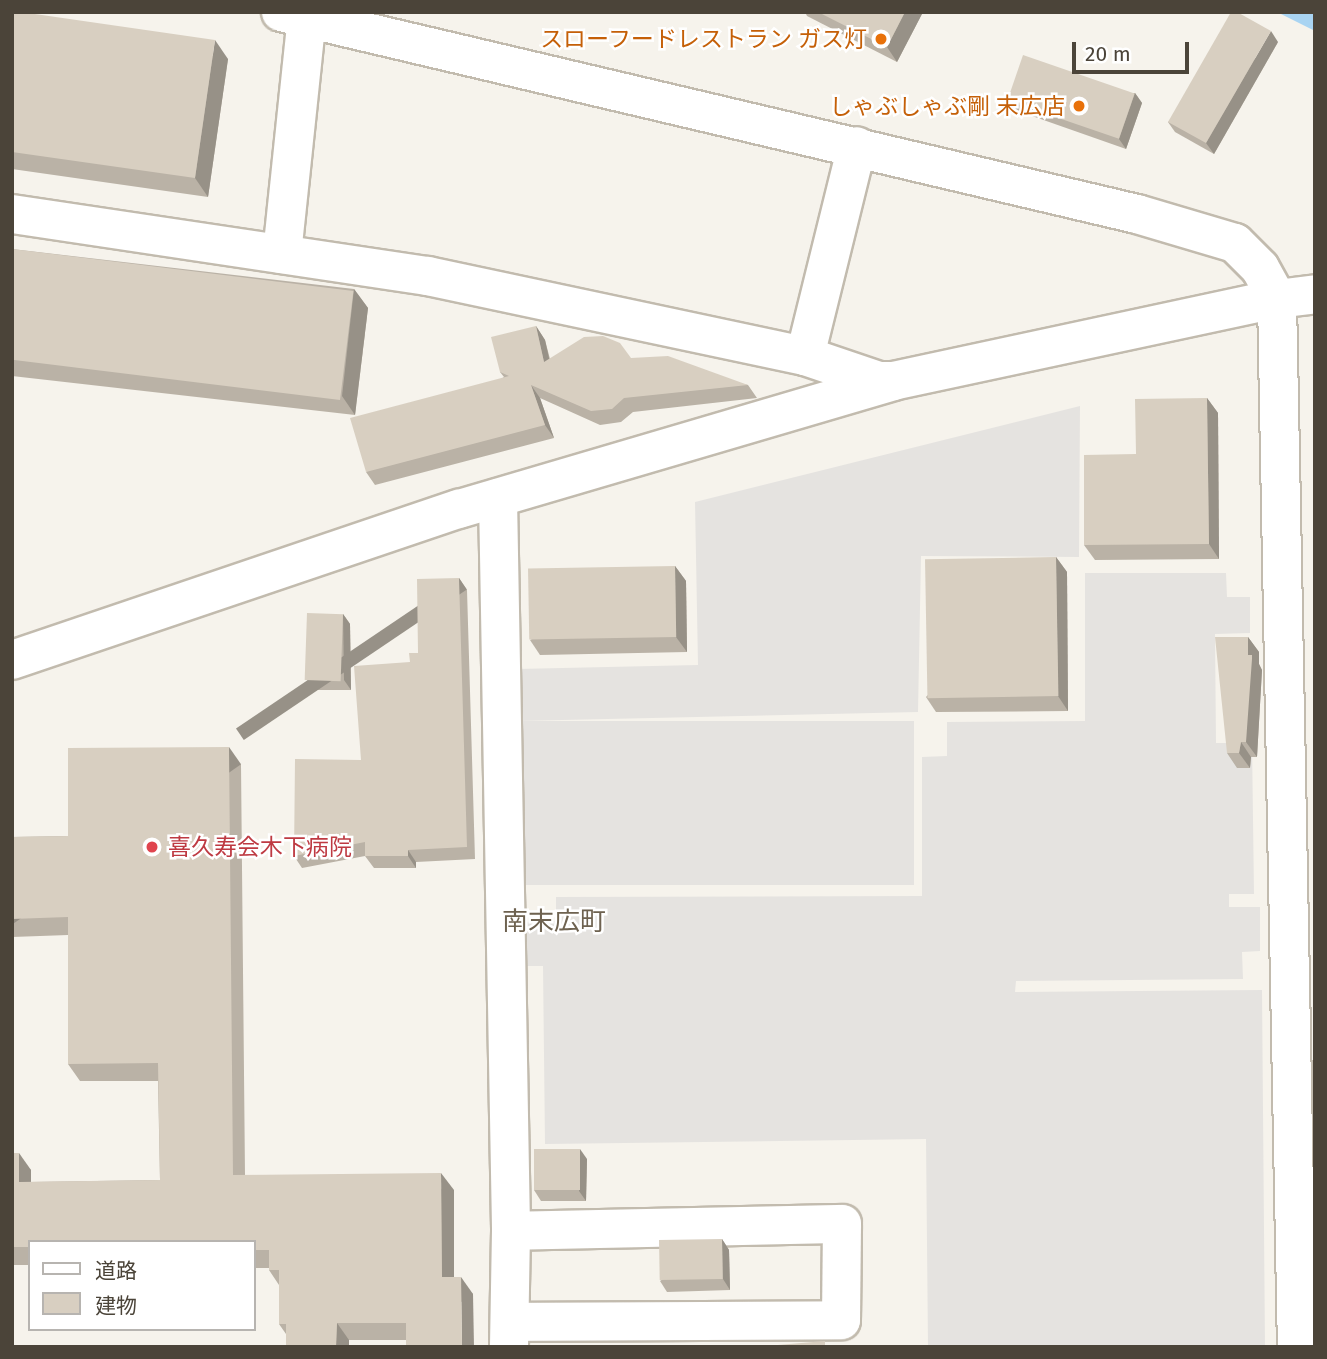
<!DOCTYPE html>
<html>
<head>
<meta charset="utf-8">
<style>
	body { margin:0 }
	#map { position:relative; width:1327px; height:1359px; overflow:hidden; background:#f6f3ec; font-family:"Fira Sans","Noto Sans JP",sans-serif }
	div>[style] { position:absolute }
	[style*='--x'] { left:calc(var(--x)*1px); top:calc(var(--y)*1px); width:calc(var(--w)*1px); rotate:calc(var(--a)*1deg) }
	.parking>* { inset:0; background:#e5e3e0; transform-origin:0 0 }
	.water>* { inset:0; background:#a9d4f2 }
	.roads { filter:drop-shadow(2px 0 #c2bbae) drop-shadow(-2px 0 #c2bbae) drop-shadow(0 2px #c2bbae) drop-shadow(0 -2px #c2bbae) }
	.minor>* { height:38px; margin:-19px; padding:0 19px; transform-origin:19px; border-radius:19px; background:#fff }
	.wall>* { inset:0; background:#bab2a6 }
	.shaded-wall>* { inset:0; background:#979187; transform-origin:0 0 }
	.building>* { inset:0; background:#d8cfc1; transform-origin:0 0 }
	.dots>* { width:19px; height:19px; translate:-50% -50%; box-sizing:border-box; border:4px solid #fff; border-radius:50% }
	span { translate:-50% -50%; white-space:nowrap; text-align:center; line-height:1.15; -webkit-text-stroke:5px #fff; paint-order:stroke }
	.food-label { font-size:23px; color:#c56008 }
	.right { translate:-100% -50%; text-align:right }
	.health-label { font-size:23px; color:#be3a42 }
	.left { translate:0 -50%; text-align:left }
	.quarter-label { font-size:26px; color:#6e6250 }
	.frame { position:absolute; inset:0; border:14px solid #4b4439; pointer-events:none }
	.legend { position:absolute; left:28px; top:1240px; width:228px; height:91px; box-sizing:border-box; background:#fff; border:2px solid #b7b4b0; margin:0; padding:9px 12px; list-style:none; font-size:21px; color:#4b4439 }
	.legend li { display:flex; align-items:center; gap:14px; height:35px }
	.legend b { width:35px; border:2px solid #b7b4b0 }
	.scale { position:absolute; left:1072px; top:42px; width:117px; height:32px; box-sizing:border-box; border:4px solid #4b4439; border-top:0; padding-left:9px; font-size:21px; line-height:24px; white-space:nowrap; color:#4b4439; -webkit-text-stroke:5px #fff; paint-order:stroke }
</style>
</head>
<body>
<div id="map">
	<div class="parking">
		<i style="clip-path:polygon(1080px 406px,1079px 557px,921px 556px,918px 712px,518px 721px,517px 669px,698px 665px,695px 502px)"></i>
		<i style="clip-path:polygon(1085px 573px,1226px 573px,1227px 597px,1250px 597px,1250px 633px,1215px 634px,1216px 743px,1252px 743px,1254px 894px,1229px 894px,1229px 907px,1260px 907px,1260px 951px,1242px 952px,1243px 979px,1016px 981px,1015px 992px,1262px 990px,1265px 1347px,928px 1347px,926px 1139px,545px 1144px,543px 966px,524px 966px,523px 922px,556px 921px,556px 897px,922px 896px,922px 757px,947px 756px,947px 722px,1085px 721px)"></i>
		<i style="left:914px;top:721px;width:164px;height:392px;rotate:90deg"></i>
	</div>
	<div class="water">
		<i style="clip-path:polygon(1277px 12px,1315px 12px,1315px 31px)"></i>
	</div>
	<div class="roads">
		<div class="minor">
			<i style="--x:281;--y:12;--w:880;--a:13.28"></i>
			<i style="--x:1137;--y:214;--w:102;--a:16.5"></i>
			<i style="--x:1235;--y:243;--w:35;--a:45"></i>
			<i style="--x:1260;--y:268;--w:35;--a:61"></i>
			<i style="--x:1277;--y:299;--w:1048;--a:88.91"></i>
			<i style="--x:12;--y:214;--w:421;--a:8.5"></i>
			<i style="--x:428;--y:276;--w:385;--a:12"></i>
			<i style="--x:805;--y:356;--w:78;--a:18.7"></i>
			<i style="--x:879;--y:381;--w:14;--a:0"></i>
			<i style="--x:282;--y:254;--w:239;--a:-84"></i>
			<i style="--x:805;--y:356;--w:216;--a:-76.1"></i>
			<i style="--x:498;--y:498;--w:733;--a:88.98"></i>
			<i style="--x:511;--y:1231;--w:116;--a:91"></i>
			<i style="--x:12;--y:660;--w:472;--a:-18.7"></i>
			<i style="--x:459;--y:509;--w:452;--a:-16.4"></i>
			<i style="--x:893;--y:381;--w:393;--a:-12.1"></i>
			<i style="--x:1277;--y:299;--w:38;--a:-7"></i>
			<i style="--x:510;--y:1322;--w:331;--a:-0.3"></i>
			<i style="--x:841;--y:1320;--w:96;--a:-89.4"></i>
			<i style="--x:842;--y:1224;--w:331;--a:178.8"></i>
		</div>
	</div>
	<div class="wall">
		<i style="clip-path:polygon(12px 12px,228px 59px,208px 197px,12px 169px)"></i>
		<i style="clip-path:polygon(805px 12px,923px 12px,897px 62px,807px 16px)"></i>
		<i style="clip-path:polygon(1278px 42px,1214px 154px,1175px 132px,1168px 122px)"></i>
		<i style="clip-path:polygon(1135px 93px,1142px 103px,1126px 149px,1015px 110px,1007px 100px)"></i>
		<i style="clip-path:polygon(12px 249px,354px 289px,368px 308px,355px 415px,12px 376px)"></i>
		<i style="clip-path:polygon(536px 326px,545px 340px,550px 359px,631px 358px,748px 385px,757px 398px,633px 412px,621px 422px,600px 425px,540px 398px,554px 438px,375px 485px,366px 472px,504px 377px,500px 372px)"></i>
		<i style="clip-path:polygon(1207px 398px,1218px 413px,1219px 559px,1095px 560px,1084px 545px,1136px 454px)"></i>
		<i style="clip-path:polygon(1056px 557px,1067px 572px,1068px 711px,936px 712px,926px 697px)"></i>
		<i style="clip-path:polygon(675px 566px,686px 581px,687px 652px,540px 655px,530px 640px)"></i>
		<i style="clip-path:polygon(459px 578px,467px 590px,475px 859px,416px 862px,416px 868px,374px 868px,365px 856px,302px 868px,294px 856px,361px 760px,410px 662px,418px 653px)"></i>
		<i style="clip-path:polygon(343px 614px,350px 624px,351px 690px,315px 690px,307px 680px)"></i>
		<i style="clip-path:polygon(1248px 637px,1259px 652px,1259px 664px,1262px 670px,1257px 757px,1251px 757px,1250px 768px,1237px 768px,1227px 753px)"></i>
		<i style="clip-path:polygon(241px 764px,245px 1175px,454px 1190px,454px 1277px,473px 1294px,406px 1340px,349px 1340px,349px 1347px,286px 1347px,286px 1334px,279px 1324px,279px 1285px,269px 1270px,269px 1268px,254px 1268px,254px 1242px,30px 1242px,30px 1265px,12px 1265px,12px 1153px,31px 1170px,31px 1182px,160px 1180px,158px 1081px,80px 1081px,68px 1064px,68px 935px,12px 937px,12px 837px,68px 836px)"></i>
		<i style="clip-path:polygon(587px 1159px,586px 1201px,541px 1201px,534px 1190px)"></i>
		<i style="clip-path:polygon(722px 1239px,729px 1250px,730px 1290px,667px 1292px,660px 1281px)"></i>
	</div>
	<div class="shaded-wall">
		<i style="clip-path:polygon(905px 12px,923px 12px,897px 62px,887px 47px)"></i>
		<i style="clip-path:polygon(1271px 31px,1278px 42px,1214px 154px,1206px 143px)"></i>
		<i style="clip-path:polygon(215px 40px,228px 59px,208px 197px,195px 178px)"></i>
		<i style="clip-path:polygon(1135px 93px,1142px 103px,1126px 149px,1119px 139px)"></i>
		<i style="clip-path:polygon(354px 289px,368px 308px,355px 415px,342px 396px)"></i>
		<i style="clip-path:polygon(536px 326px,545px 340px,553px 376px,544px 362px)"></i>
		<i style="clip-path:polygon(531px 385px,540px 398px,554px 438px,545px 425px)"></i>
		<i style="clip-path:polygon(1207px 398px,1218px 413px,1219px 559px,1209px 544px)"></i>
		<i style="clip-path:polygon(1056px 557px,1067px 572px,1068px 711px,1058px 696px)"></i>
		<i style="clip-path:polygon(675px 566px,686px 581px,687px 652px,676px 637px)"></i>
		<i style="left:459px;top:578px;width:14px;height:269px;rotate:56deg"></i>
		<i style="clip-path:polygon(343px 614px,350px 624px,351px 690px,344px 680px)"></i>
		<i style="clip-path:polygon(1248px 637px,1259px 652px,1259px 664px,1262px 670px,1257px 757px,1246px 742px)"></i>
		<i style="clip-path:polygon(1241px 742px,1251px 757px,1250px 768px,1239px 753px)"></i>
		<i style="left:229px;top:747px;width:21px;height:428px;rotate:55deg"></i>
		<i style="clip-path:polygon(408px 850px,416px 862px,416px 868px,408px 856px)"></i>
		<i style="clip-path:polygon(580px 1149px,587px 1159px,586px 1201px,579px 1191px)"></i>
		<i style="clip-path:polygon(19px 1153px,31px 1170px,31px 1200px,19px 1182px)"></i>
		<i style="clip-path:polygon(441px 1173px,454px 1190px,454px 1294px,442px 1277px)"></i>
		<i style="clip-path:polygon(722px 1239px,729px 1250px,730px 1290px,723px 1279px)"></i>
		<i style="clip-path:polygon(461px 1277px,473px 1294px,474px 1347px,462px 1347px)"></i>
		<i style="clip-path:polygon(337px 1323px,349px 1340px,349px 1347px,336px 1347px)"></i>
	</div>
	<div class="building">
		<i style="clip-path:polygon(12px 12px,21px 12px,215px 40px,195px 178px,12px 152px)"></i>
		<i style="clip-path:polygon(818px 12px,905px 12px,887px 47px)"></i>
		<i style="clip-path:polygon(1231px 12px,1237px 12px,1271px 31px,1206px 143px,1168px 122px)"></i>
		<i style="left:1023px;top:55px;width:118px;height:48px;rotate:19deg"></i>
		<i style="left:12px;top:249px;width:344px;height:110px;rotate:7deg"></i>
		<i style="clip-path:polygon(536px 326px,544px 362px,584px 337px,603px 336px,620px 343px,631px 358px,668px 356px,748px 385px,624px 398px,612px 409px,591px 411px,531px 385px,545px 425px,366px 472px,350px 418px,509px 376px,500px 372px,491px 337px)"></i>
		<i style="clip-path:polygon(1207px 398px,1209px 544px,1084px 545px,1084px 455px,1136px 454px,1135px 399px)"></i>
		<i style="left:1056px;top:557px;width:139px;height:131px;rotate:89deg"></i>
		<i style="left:675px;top:566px;width:71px;height:147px;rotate:89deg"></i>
		<i style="clip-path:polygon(459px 578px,467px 847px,408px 850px,408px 856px,365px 856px,365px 842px,294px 856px,295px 759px,361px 760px,354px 666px,410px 662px,409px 653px,418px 653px,417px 579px)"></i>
		<i style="left:307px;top:613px;width:36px;height:67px;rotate:2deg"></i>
		<i style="clip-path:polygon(1215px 637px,1248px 637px,1248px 655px,1252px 655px,1252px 659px,1246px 742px,1241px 742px,1239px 753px,1227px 753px)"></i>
		<i style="clip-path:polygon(229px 747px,233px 1175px,441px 1173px,442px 1277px,461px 1277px,462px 1347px,406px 1347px,406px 1323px,337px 1323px,336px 1347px,286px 1347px,286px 1324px,279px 1324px,279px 1270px,269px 1270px,269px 1250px,254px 1250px,254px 1242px,30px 1242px,30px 1247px,12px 1247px,12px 1153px,19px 1153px,19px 1182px,160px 1180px,158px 1063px,68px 1064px,68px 917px,12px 919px,12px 837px,68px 836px,68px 748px)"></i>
		<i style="left:534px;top:1149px;width:46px;height:41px"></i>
		<i style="left:722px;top:1239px;width:40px;height:63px;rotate:89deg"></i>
		<i style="clip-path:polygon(825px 1341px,825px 1347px,767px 1347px,766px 1346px)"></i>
	</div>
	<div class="dots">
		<i style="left:881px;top:39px;background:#e8710a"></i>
		<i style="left:1079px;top:106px;background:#e8710a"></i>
		<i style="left:152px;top:847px;background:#e0444e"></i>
	</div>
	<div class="food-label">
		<span class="right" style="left:867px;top:39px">スローフードレストラン ガス灯</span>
		<span class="right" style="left:1065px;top:106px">しゃぶしゃぶ剛 末広店</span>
	</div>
	<div class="health-label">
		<span class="left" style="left:168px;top:847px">喜久寿会木下病院</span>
	</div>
	<div class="quarter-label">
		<span style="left:554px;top:922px">南末広町</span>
	</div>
	<div class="frame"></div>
	<ul class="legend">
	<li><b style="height:9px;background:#fff"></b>道路</li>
	<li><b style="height:19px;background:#d8cfc1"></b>建物</li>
	</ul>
	<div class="scale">20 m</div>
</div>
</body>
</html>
